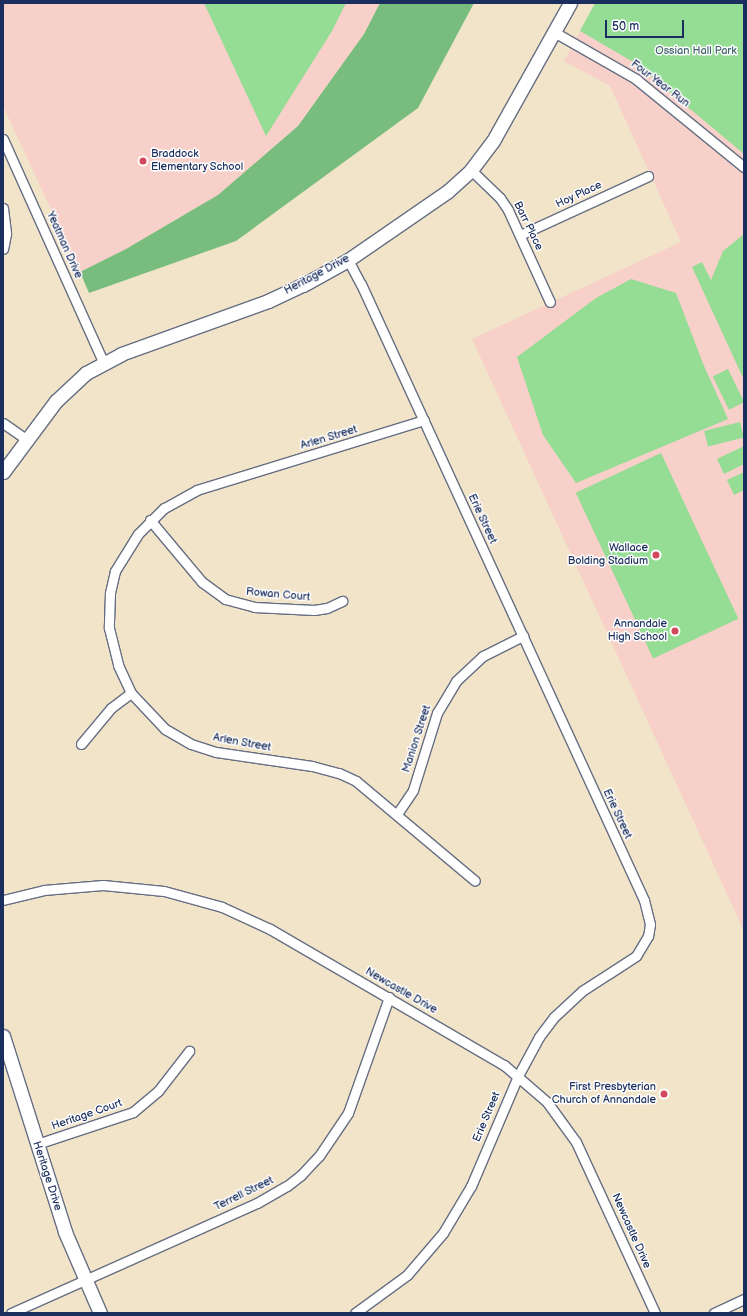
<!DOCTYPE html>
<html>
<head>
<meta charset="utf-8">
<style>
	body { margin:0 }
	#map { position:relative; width:747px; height:1316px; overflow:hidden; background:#f2e4c9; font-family:"Balsamiq Sans",sans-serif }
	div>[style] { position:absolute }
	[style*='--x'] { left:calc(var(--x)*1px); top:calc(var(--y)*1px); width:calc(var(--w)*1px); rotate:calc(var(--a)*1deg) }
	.built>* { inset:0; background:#f7d0c9 }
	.green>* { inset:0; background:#95dc95; transform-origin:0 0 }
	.forest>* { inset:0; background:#78bc7e }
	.roads { filter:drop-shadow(1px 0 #666e83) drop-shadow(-1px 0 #666e83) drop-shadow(0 1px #666e83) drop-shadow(0 -1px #666e83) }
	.street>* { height:9px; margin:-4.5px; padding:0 4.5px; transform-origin:4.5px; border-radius:4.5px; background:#fff }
	.secondary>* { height:13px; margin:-6.5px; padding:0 6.5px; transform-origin:6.5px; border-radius:6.5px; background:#fff }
	.dots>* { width:11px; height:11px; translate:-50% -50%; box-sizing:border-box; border:2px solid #fff; border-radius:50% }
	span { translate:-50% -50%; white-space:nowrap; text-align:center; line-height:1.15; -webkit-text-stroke:3px #fff; paint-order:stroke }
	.park-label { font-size:11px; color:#40636e }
	.street-label { font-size:11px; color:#1b2f5e }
	.poi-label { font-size:11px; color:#1b2f5e }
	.left { translate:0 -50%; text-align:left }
	.right { translate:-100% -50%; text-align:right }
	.frame { position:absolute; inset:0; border:4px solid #1b2f5e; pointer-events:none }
	.scale { position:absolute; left:605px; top:20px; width:79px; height:18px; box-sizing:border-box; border:2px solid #1b2f5e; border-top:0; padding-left:5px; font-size:12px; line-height:14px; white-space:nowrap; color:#1b2f5e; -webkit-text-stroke:3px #fff; paint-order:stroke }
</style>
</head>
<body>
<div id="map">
	<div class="built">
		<i style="clip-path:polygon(3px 3px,380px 3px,364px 34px,298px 126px,218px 195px,126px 249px,80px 272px,3px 106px)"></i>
		<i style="clip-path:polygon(586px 21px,744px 122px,744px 931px,472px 339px,681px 242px,610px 86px,564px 61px)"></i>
	</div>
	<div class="green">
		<i style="clip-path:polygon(204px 3px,346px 3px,332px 31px,266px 136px)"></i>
		<i style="clip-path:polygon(595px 3px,744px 3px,744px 154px,635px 63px,580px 31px)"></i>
		<i style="clip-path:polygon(744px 234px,744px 380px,692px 267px,702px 262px,711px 280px,723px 251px)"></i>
		<i style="clip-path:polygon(631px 279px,676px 293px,704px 366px,728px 419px,576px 483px,543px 435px,517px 357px,596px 298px)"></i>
		<i style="left:728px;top:369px;width:37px;height:17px;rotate:64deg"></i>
		<i style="left:740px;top:422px;width:16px;height:37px;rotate:76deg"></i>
		<i style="clip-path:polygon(744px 446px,744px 464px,724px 474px,717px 459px)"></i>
		<i style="left:661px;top:453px;width:183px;height:94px;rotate:65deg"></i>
		<i style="clip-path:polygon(744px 472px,744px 490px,734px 495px,727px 480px)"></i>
	</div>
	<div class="forest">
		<i style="clip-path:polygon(380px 3px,474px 3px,418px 108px,236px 241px,89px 293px,80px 272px,126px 249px,218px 195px,298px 126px,364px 34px)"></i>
	</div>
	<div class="roads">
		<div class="street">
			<i style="--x:554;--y:32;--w:95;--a:29.8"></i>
			<i style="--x:636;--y:79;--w:139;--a:39.2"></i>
			<i style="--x:3;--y:139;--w:244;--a:65.8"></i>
			<i style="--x:471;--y:170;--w:40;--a:44"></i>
			<i style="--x:500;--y:198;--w:14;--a:56"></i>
			<i style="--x:508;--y:210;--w:101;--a:65.5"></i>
			<i style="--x:3;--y:208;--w:26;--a:83"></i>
			<i style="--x:6;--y:234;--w:15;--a:101"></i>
			<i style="--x:520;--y:235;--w:141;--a:-24.7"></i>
			<i style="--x:348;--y:260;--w:27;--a:62"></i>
			<i style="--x:361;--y:284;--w:678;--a:65.33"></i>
			<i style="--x:644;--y:900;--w:25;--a:76"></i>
			<i style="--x:650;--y:924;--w:12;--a:99"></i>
			<i style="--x:648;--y:936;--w:23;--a:121"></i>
			<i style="--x:636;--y:956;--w:64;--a:147.1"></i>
			<i style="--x:582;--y:991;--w:38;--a:137"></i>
			<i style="--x:554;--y:1017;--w:25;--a:127"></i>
			<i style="--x:539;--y:1037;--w:44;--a:118.3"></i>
			<i style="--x:518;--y:1076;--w:120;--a:113.1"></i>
			<i style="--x:471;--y:1186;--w:55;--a:120.8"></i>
			<i style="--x:443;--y:1233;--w:55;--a:130.6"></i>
			<i style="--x:407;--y:1275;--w:64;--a:143.8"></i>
			<i style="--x:424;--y:420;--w:238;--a:162.9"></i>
			<i style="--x:197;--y:490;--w:38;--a:151"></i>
			<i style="--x:164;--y:508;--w:37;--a:135"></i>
			<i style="--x:138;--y:534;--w:44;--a:121.9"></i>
			<i style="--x:115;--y:571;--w:23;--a:103"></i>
			<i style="--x:110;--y:593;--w:35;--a:92"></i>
			<i style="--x:109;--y:628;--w:38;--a:76"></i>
			<i style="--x:118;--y:665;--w:31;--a:65"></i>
			<i style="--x:131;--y:693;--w:50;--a:46.6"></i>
			<i style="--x:165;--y:729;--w:30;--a:30"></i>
			<i style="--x:191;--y:744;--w:26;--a:18"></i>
			<i style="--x:216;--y:752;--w:97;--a:8.3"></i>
			<i style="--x:312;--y:766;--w:28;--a:15"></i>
			<i style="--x:339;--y:773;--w:19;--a:25"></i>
			<i style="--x:356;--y:781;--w:155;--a:40"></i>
			<i style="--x:3;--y:423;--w:29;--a:35"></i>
			<i style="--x:150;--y:520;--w:81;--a:50"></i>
			<i style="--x:202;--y:582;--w:29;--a:36"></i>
			<i style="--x:225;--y:599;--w:30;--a:15"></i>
			<i style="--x:254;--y:607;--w:60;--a:2.9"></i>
			<i style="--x:314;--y:610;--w:13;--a:-9"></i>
			<i style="--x:327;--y:608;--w:17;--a:-25"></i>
			<i style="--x:81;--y:744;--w:47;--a:-50.2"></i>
			<i style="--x:111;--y:708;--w:25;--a:-37"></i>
			<i style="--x:397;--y:814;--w:29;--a:-56"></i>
			<i style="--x:413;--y:790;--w:81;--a:-72.7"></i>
			<i style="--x:437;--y:713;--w:37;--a:-59"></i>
			<i style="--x:456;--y:681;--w:37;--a:-43"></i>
			<i style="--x:483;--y:656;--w:45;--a:-26.6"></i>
			<i style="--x:3;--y:900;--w:42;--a:-13.7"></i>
			<i style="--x:44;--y:890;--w:59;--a:-4.8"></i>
			<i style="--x:103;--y:885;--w:61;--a:5.6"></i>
			<i style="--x:164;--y:891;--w:60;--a:15.4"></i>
			<i style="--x:222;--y:907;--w:53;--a:24.6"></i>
			<i style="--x:270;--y:929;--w:271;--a:30.2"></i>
			<i style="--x:504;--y:1065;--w:57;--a:40.7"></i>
			<i style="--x:547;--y:1102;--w:49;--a:54.1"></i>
			<i style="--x:576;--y:1142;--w:188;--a:65.2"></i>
			<i style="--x:37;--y:1144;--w:101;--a:-18.4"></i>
			<i style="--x:133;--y:1112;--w:33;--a:-40"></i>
			<i style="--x:158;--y:1091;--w:51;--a:-52.2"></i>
			<i style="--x:11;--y:1313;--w:269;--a:-24.1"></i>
			<i style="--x:257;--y:1203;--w:34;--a:-30"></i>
			<i style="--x:287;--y:1186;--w:18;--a:-38"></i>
			<i style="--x:301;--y:1175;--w:26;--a:-47"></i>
			<i style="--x:319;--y:1156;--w:52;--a:-56"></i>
			<i style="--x:348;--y:1113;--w:123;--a:-70.5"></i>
			<i style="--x:714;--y:1313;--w:33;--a:-25"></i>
		</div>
		<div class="secondary">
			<i style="--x:3;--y:472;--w:89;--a:-53.3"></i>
			<i style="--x:56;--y:401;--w:41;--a:-43"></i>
			<i style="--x:86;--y:373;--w:40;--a:-28"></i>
			<i style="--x:121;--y:354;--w:156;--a:-19.8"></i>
			<i style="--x:268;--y:301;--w:38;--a:-25"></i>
			<i style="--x:303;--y:285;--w:51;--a:-29.1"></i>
			<i style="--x:348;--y:260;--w:121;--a:-34.6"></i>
			<i style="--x:448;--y:191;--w:31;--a:-42"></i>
			<i style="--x:471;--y:170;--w:36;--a:-53"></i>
			<i style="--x:493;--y:141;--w:158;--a:-60.8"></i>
			<i style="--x:3;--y:1036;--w:206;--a:72.4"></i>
			<i style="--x:65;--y:1232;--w:88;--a:66.6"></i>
		</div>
	</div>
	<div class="dots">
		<i style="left:143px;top:161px;background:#d1495b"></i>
		<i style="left:656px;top:555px;background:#d1495b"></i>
		<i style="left:675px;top:631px;background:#d1495b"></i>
		<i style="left:664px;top:1094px;background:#d1495b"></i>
	</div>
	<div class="park-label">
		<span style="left:696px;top:51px">Ossian Hall Park</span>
	</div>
	<div class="street-label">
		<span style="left:660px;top:84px;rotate:37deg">Four Year Run</span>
		<span style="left:579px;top:195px;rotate:-25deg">Hoy Place</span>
		<span style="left:528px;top:226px;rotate:64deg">Barr Place</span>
		<span style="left:64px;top:245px;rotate:66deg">Yeatman Drive</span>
		<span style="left:317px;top:275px;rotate:-28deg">Heritage Drive</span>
		<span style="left:329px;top:438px;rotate:-17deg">Arlen Street</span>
		<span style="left:482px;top:519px;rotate:65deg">Erie Street</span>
		<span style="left:278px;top:595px;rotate:5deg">Rowan Court</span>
		<span style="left:417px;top:739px;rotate:-72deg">Manion Street</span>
		<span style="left:242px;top:743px;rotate:10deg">Arlen Street</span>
		<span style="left:617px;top:814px;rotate:65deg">Erie Street</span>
		<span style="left:401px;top:991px;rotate:30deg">Newcastle Drive</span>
		<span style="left:87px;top:1115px;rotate:-19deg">Heritage Court</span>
		<span style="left:487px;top:1117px;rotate:-67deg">Erie Street</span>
		<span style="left:47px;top:1176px;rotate:72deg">Heritage Drive</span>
		<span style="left:244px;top:1194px;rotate:-26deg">Terrell Street</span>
		<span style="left:631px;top:1231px;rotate:66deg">Newcastle Drive</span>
	</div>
	<div class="poi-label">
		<span class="left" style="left:151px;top:161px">Braddock<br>Elementary School</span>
		<span class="right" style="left:648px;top:555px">Wallace<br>Bolding Stadium</span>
		<span class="right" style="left:667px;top:631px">Annandale<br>High School</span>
		<span class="right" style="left:656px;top:1094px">First Presbyterian<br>Church of Annandale</span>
	</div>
	<div class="frame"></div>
	<div class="scale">50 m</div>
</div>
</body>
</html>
